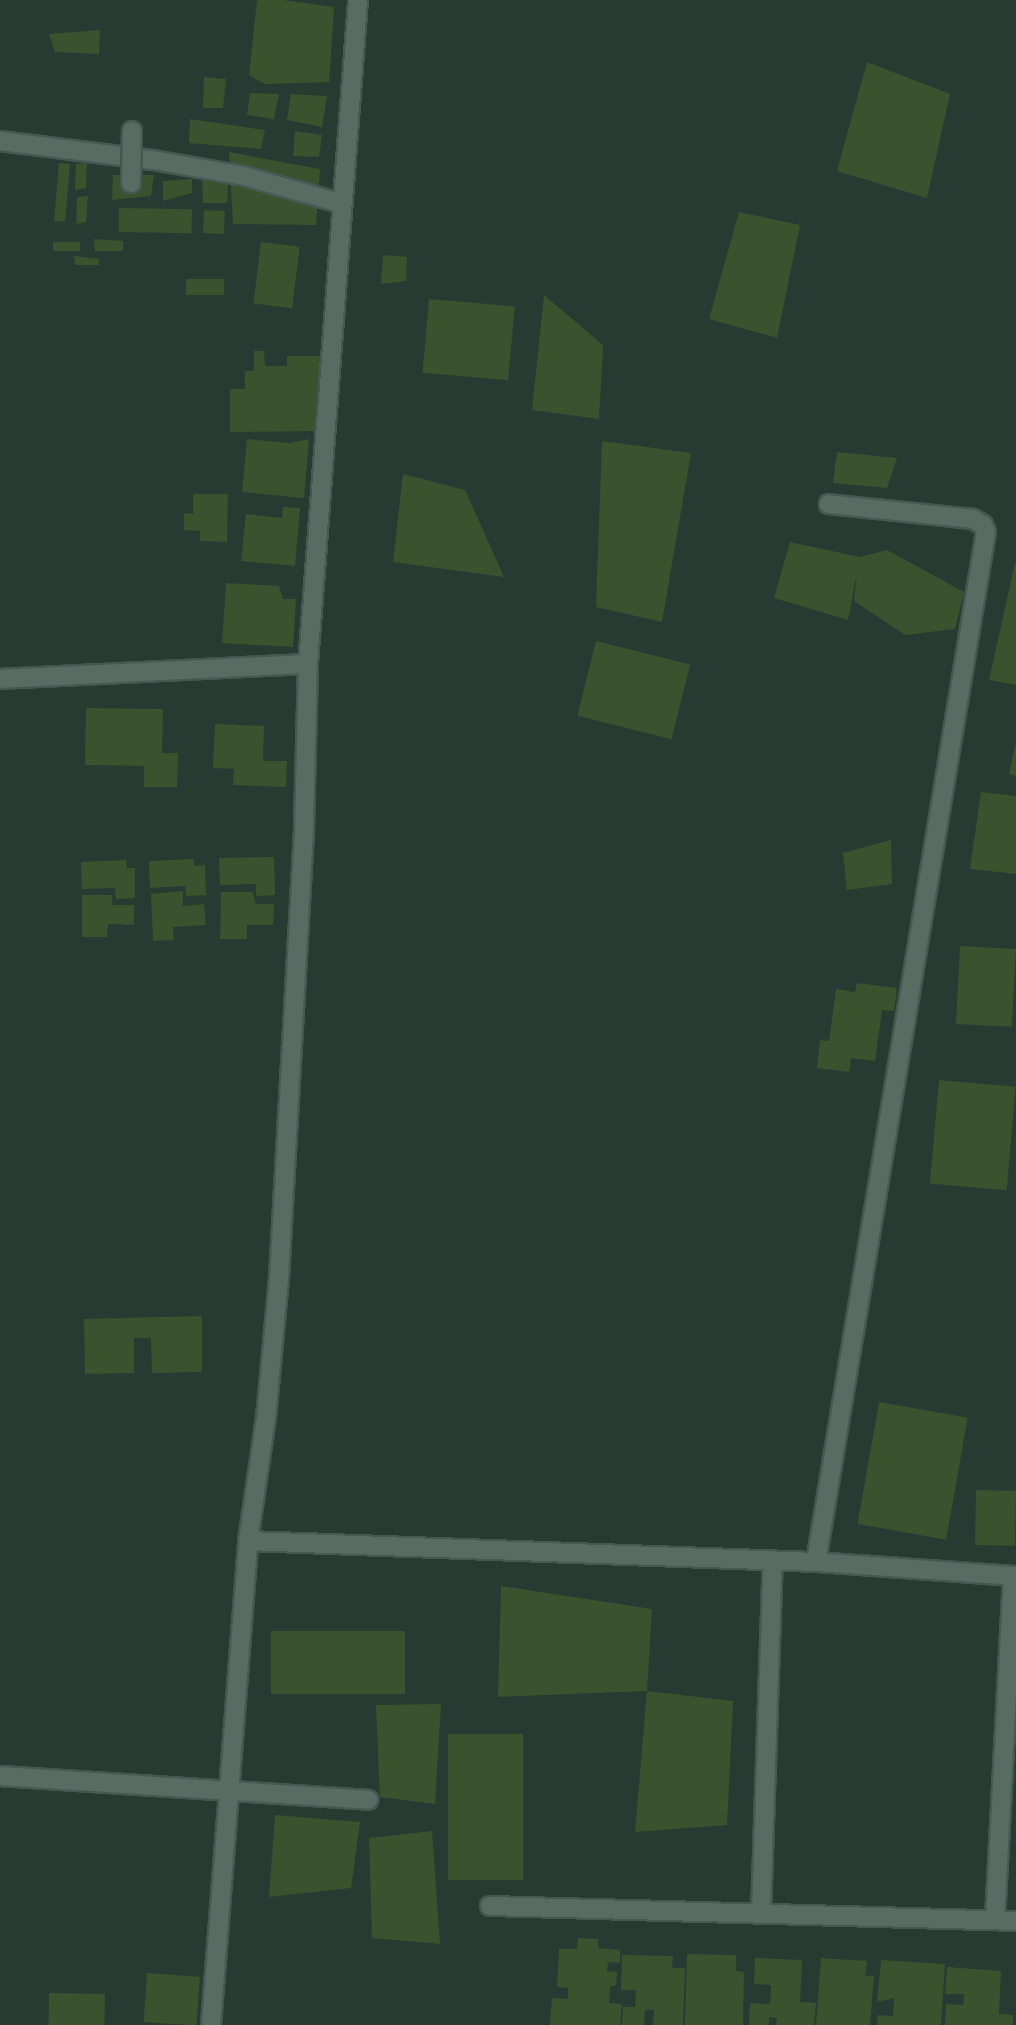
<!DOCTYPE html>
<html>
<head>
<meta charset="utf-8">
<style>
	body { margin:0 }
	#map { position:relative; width:1016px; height:2025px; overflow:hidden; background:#273b33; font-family:"Libre Baskerville",serif }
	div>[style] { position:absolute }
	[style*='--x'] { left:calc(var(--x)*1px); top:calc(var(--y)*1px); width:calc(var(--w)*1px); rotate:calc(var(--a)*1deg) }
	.building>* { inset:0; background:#3b522e; transform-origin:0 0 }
	.roads { filter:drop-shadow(2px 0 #465852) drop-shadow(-2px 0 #465852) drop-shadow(0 2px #465852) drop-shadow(0 -2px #465852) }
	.lane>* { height:18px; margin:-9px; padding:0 9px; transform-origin:9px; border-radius:9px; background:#576d64 }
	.street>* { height:18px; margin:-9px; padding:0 9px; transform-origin:9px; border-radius:9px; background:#576d64 }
	.bridges { filter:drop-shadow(2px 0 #465852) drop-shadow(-2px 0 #465852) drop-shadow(0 2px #465852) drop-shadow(0 -2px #465852) }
	.street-bridge>* { height:18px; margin:-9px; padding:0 9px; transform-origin:9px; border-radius:9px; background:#576d64 }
	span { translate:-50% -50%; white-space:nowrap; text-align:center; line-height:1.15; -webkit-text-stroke:5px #17201c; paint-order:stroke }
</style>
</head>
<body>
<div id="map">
	<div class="building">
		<i style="clip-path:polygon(257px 0,283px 0,334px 7px,329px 82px,265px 84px,249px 75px)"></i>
		<i style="clip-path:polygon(100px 30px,99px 54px,55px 52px,49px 34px)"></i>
		<i style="clip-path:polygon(867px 62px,950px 94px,927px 198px,837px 171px)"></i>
		<i style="clip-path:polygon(204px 77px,226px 79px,223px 108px,203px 108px)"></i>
		<i style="clip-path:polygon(250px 93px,279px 94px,274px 119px,247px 115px)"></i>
		<i style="clip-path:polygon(291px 94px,327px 96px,322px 127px,287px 120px)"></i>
		<i style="clip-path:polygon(190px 119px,265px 130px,261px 149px,189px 143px)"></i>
		<i style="clip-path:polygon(295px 131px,322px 135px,319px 157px,293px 156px)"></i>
		<i style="clip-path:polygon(229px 152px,320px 169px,316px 225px,233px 224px)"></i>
		<i style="clip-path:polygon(87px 163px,86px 188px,75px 190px,76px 164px)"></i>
		<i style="left:70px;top:164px;width:58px;height:11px;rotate:95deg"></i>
		<i style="clip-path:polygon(113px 175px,154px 175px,151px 196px,112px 200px)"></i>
		<i style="clip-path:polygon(202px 178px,228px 182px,227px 203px,203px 203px)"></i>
		<i style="clip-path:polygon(192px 179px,192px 193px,163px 201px,163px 181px)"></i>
		<i style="clip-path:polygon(88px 196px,86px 222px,76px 224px,77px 197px)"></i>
		<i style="left:119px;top:208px;width:73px;height:24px;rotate:1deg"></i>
		<i style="left:204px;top:210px;width:21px;height:23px;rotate:3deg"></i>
		<i style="clip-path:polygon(739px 212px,800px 225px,777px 338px,709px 319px)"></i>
		<i style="clip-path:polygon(94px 239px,123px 241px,123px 251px,95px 251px)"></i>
		<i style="left:53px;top:242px;width:27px;height:9px"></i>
		<i style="left:261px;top:242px;width:39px;height:62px;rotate:7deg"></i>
		<i style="clip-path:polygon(383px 255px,407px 257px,406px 281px,381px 284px)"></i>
		<i style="clip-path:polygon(74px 256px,99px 259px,99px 265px,75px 265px)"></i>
		<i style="left:186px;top:279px;width:38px;height:16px"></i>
		<i style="clip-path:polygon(544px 295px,603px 345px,599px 419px,532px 410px)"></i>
		<i style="left:429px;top:299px;width:86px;height:74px;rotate:5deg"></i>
		<i style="clip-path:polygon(254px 351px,264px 351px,265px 366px,287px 366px,287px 356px,320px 356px,321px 431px,230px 432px,230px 389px,245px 389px,245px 371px,254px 371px)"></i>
		<i style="clip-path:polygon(247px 439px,289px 443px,309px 439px,304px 498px,242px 492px)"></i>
		<i style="clip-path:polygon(602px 441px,691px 453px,662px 622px,596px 607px)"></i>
		<i style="clip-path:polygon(837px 452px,897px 458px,887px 488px,833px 483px)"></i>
		<i style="clip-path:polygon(403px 474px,465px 490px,504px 577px,393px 562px)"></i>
		<i style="clip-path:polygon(193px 494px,228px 494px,227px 542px,200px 541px,200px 531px,184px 530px,184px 513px,193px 514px)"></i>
		<i style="clip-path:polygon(283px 507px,300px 508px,295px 566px,241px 561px,246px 514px,282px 518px)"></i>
		<i style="clip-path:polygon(790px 542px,860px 557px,887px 550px,964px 592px,955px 629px,905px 635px,854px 601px,857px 572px,848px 620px,774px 598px)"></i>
		<i style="clip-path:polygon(1015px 563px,1016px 564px,1016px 685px,989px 680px)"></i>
		<i style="clip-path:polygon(226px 583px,279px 586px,283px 599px,296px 599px,293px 647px,222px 643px)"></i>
		<i style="left:596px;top:641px;width:97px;height:77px;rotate:14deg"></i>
		<i style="clip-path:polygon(86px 708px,163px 709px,162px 753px,178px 753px,177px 787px,144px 787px,144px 766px,85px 765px)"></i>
		<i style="clip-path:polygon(215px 724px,264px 726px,263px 761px,287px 761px,286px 787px,233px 785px,234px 769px,213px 768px)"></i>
		<i style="clip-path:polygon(1015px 746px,1016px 746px,1016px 776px,1009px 774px)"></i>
		<i style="clip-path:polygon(981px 792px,1016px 796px,1016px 874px,970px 869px)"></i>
		<i style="clip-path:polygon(891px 840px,892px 884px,847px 890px,843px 853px)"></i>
		<i style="clip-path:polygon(274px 857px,275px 895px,256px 896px,256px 884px,220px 885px,219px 858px)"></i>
		<i style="clip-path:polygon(194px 859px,194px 866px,205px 865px,206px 895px,186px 896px,185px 886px,150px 888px,149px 861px)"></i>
		<i style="clip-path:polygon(126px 860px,127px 868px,135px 868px,135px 898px,116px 899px,115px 888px,82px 889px,81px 862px)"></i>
		<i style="clip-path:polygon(183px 891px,183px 906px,204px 904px,206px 925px,173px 927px,174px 940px,153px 941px,151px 894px)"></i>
		<i style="clip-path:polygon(221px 892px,252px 892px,256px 904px,274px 904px,273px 925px,247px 925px,247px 939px,220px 939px)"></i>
		<i style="clip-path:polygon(82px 895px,112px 895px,112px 905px,134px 905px,134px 925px,108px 924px,107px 937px,82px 937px)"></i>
		<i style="left:960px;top:946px;width:56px;height:78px;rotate:3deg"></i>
		<i style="clip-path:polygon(857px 983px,897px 988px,894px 1011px,882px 1010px,875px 1061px,851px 1058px,849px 1072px,817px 1068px,820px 1040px,829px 1041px,836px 989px,855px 992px)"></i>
		<i style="left:939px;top:1080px;width:77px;height:104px;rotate:5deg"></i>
		<i style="clip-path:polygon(202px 1316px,202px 1372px,152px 1373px,151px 1338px,134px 1338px,134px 1373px,85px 1374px,84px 1319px)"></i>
		<i style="left:879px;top:1402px;width:90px;height:124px;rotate:10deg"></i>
		<i style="left:976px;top:1490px;width:40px;height:55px;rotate:1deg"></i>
		<i style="clip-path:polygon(501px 1586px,652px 1609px,647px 1691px,733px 1701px,727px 1825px,635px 1832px,647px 1691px,498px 1697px)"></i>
		<i style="left:271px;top:1631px;width:134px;height:63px"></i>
		<i style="clip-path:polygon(441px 1704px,435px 1804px,380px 1797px,376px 1705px)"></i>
		<i style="left:523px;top:1734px;width:146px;height:75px;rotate:90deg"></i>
		<i style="clip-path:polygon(275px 1815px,360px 1822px,351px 1888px,269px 1897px)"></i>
		<i style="clip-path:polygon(432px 1831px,440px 1944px,372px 1938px,369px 1838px)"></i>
		<i style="clip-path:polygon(578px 1938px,598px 1939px,598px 1948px,620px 1950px,620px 1963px,608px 1962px,607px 1971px,617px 1972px,616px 1985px,610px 1987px,609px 2003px,622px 2004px,620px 2025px,550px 2025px,552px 1998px,568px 1999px,568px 1988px,557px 1987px,559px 1949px,577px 1949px)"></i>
		<i style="clip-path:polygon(687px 1954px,736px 1955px,736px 1971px,744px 1972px,743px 2025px,685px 2025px)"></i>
		<i style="clip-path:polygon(622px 1955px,673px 1956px,672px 1968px,685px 1968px,683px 2025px,653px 2025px,654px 2010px,645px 2010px,644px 2025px,622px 2025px,623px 2007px,635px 2007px,636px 1990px,621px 1990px)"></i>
		<i style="clip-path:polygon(755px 1958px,802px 1960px,800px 2002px,816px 2003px,814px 2025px,776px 2025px,777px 2018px,769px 2017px,769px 2025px,749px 2025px,750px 2003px,770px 2004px,771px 1985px,754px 1984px)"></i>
		<i style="clip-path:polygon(821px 1958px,867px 1961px,865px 1976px,874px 1976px,870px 2025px,816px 2025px)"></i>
		<i style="clip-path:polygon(881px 1960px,945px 1964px,941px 2025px,877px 2025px,878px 2015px,893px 2016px,894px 1998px,877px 2002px)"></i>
		<i style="clip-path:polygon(947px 1967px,1001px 1971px,999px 2014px,1013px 2015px,1013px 2025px,945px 2025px,946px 2004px,963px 2005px,964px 1994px,945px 1994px)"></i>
		<i style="left:147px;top:1973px;width:53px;height:49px;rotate:4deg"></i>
		<i style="left:49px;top:1993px;width:56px;height:32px;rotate:1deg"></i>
	</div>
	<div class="roads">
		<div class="lane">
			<i style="--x:0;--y:141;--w:154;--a:7.1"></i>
			<i style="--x:153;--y:160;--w:92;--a:10"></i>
			<i style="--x:244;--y:176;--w:100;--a:15.7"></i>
		</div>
		<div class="street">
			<i style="--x:0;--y:679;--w:308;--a:-2.8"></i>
			<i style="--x:248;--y:1541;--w:568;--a:2.12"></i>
			<i style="--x:816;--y:1562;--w:200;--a:4"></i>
			<i style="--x:816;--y:1562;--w:1044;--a:-80.63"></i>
			<i style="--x:986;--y:532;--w:8;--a:-113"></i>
			<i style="--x:983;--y:525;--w:12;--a:-149"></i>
			<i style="--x:973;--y:519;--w:145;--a:-174.1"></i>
			<i style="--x:0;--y:1776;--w:369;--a:3.7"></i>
			<i style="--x:490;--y:1906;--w:526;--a:1.63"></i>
			<i style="--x:761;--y:1914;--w:354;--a:-88.1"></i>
			<i style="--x:995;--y:1920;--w:344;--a:-87"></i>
			<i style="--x:211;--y:2025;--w:485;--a:-85.6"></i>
			<i style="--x:248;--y:1541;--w:124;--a:-81.7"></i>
			<i style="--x:266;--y:1418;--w:141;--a:-84.7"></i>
			<i style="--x:279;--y:1278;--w:451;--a:-86.8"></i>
			<i style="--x:304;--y:828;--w:164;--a:-88.6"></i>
			<i style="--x:308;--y:664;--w:666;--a:-85.69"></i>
		</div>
	</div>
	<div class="bridges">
		<div class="street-bridge">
			<i style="--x:131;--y:183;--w:52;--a:-88.9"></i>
		</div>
	</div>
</div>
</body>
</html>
